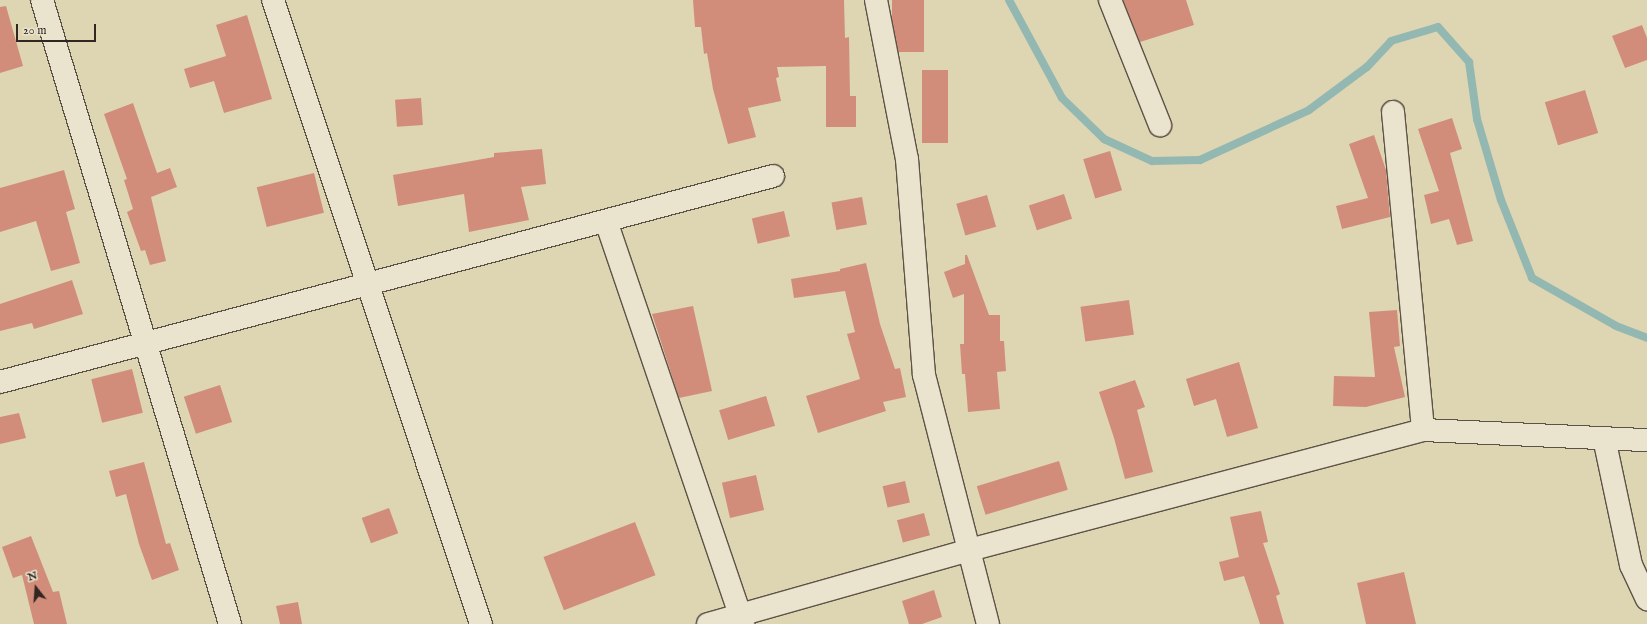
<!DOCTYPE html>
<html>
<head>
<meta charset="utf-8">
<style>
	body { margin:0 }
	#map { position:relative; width:1647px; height:624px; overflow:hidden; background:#ded5b3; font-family:"IM FELL English",serif }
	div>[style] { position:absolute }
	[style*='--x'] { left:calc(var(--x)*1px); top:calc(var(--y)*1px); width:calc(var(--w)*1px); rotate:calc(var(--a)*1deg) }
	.stream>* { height:8px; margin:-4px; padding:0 4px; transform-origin:4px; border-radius:4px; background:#93b8b1 }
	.building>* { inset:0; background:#d18d7a; transform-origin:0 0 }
	.roads { filter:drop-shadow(1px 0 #5d5246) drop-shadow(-1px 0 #5d5246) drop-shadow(0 1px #5d5246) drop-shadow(0 -1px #5d5246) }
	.minor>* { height:22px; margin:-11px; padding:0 11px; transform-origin:11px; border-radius:11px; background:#eae4ce }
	span { translate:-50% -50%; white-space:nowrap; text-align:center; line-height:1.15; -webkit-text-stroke:3px #eae4ce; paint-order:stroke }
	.north { position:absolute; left:16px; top:568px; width:40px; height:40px; -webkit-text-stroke:3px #eae4ce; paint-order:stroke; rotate:343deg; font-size:11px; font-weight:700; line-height:16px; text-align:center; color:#322621 }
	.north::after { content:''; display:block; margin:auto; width:14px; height:18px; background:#322621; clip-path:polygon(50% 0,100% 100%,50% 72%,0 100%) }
	.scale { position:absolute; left:16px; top:24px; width:80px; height:18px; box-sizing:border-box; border:2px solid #322621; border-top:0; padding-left:5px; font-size:12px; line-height:14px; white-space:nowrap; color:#322621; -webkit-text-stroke:3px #eae4ce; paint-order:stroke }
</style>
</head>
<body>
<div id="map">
	<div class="stream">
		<i style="--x:1009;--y:0;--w:111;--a:61.6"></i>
		<i style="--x:1062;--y:98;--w:59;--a:44.3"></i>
		<i style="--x:1104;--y:139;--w:53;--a:24.6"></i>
		<i style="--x:1152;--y:161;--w:48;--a:-1.2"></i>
		<i style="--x:1200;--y:160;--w:120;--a:-24.6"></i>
		<i style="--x:1309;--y:110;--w:72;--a:-36.6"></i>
		<i style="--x:1367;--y:67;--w:35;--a:-47"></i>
		<i style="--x:1391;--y:41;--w:49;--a:-16.6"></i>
		<i style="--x:1438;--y:27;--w:47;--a:48.5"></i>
		<i style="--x:1469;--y:62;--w:58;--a:82"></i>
		<i style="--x:1477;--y:119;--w:84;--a:73.5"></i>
		<i style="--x:1501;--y:200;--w:84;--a:68.3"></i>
		<i style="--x:1532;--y:278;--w:97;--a:29.7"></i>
		<i style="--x:1616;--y:326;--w:33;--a:21"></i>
	</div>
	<div class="building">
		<i style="clip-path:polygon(693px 0,844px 0,845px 38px,849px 37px,850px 96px,856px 96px,856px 127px,826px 127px,826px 66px,777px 67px,779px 77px,776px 78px,781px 101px,748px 108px,756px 137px,728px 144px,713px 89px,707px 53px,704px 54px,701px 27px,695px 27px)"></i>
		<i style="left:892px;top:0;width:32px;height:52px"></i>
		<i style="clip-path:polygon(1123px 0,1186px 0,1194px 25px,1140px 42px)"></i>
		<i style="clip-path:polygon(6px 6px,23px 66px,0 73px,0 7px)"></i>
		<i style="clip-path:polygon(247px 15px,272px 99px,224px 113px,214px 81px,190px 88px,184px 69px,226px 56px,216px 25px)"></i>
		<i style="clip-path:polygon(1642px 25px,1647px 38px,1647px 60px,1625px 68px,1612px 36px)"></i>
		<i style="left:922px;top:70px;width:26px;height:73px"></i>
		<i style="left:1585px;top:90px;width:45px;height:42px;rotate:73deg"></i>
		<i style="left:421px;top:98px;width:27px;height:26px;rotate:86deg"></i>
		<i style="clip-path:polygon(133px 103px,157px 173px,170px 168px,177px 187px,151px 197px,166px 261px,150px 265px,145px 250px,141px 251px,127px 212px,133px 209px,124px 180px,127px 179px,104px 114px)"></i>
		<i style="clip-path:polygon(1452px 118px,1462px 149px,1450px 153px,1473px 241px,1457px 245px,1449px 219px,1431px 224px,1424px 195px,1439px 191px,1418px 129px)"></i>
		<i style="clip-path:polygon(1374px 135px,1386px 170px,1390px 217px,1342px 229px,1336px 206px,1368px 198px,1349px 144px)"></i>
		<i style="clip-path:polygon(542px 149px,546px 184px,521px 187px,529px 220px,469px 232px,464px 194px,398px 206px,393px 175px,494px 157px,494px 153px)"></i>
		<i style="left:1110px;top:151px;width:41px;height:28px;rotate:73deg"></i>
		<i style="clip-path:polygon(64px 170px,75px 209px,66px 212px,80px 263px,51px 271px,36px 221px,0 232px,0 188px)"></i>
		<i style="left:314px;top:173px;width:41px;height:59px;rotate:76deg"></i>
		<i style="left:1064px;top:194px;width:26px;height:37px;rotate:72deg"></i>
		<i style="left:987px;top:195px;width:33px;height:32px;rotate:74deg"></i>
		<i style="left:862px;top:197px;width:28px;height:31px;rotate:80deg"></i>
		<i style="left:784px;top:211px;width:26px;height:33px;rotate:77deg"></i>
		<i style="clip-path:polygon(965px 255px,967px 255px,989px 315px,1000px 315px,1000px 341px,1004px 341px,1006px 371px,997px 372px,1000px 409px,968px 412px,965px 374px,962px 374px,960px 344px,964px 344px,964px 294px,953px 298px,944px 272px,965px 264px)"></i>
		<i style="clip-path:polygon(866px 263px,880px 324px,895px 369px,900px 368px,906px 397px,883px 402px,886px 411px,818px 433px,806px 396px,860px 379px,847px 334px,855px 332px,845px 291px,794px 298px,791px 279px,840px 271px,840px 269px)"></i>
		<i style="clip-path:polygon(72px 280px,83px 314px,34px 329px,32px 323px,0 331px,0 304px)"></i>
		<i style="left:1129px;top:300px;width:35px;height:49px;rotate:82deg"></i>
		<i style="clip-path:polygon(693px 306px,712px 391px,679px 398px,652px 314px)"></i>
		<i style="clip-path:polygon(1397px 310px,1400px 346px,1394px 347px,1405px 397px,1366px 407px,1333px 406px,1334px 376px,1375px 377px,1369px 312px)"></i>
		<i style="clip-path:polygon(1239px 362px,1258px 428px,1227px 437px,1216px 399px,1194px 406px,1186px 379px)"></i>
		<i style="left:132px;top:369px;width:45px;height:42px;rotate:76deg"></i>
		<i style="clip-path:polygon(1135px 380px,1145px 407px,1137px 410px,1153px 472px,1125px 479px,1114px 438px,1099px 392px)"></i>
		<i style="left:220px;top:385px;width:39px;height:38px;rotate:72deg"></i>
		<i style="left:766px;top:396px;width:31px;height:49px;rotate:73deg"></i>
		<i style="clip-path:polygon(19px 413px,26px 438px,0 444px,0 417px)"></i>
		<i style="left:1059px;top:461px;width:30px;height:86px;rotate:73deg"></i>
		<i style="clip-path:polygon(144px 462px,166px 544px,170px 543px,179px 570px,152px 580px,139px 544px,126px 494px,116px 497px,109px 471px)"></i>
		<i style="left:756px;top:475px;width:36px;height:35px;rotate:77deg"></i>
		<i style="left:905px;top:481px;width:22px;height:23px;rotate:77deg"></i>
		<i style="left:389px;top:508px;width:27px;height:29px;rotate:70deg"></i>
		<i style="clip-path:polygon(1261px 511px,1268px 542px,1263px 543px,1280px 594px,1276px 596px,1284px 624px,1260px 624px,1244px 576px,1224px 581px,1219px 562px,1239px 557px,1230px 517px)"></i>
		<i style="left:924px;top:513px;width:23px;height:28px;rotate:75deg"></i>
		<i style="left:635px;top:522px;width:57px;height:98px;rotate:69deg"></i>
		<i style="clip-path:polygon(31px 536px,53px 592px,59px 591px,67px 624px,34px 624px,22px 575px,13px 578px,2px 547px)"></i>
		<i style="clip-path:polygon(1404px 572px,1416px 624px,1366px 624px,1357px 583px)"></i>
		<i style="clip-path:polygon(934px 590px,942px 617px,922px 624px,909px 624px,902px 601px)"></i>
		<i style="clip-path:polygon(298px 602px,302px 624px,280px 624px,276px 606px)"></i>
	</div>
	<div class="roads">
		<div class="minor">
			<i style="--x:42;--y:0;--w:652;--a:73.23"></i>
			<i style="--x:273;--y:0;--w:658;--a:71.57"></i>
			<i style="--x:876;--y:0;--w:162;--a:79"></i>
			<i style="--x:907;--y:159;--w:217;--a:85.5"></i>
			<i style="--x:924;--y:375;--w:257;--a:75.6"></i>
			<i style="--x:1110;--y:0;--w:135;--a:68.2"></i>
			<i style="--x:1393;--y:112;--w:319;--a:84.6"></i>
			<i style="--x:606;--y:221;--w:426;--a:71.2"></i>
			<i style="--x:0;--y:382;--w:800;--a:-14.92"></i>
			<i style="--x:1604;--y:438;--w:130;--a:78"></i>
			<i style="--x:1631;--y:565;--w:38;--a:65"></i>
			<i style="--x:708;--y:624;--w:271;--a:-15.8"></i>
			<i style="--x:969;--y:550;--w:470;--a:-14.8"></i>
			<i style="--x:1423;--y:430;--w:224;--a:2.6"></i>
		</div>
	</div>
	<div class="north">N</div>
	<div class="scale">20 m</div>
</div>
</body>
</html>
